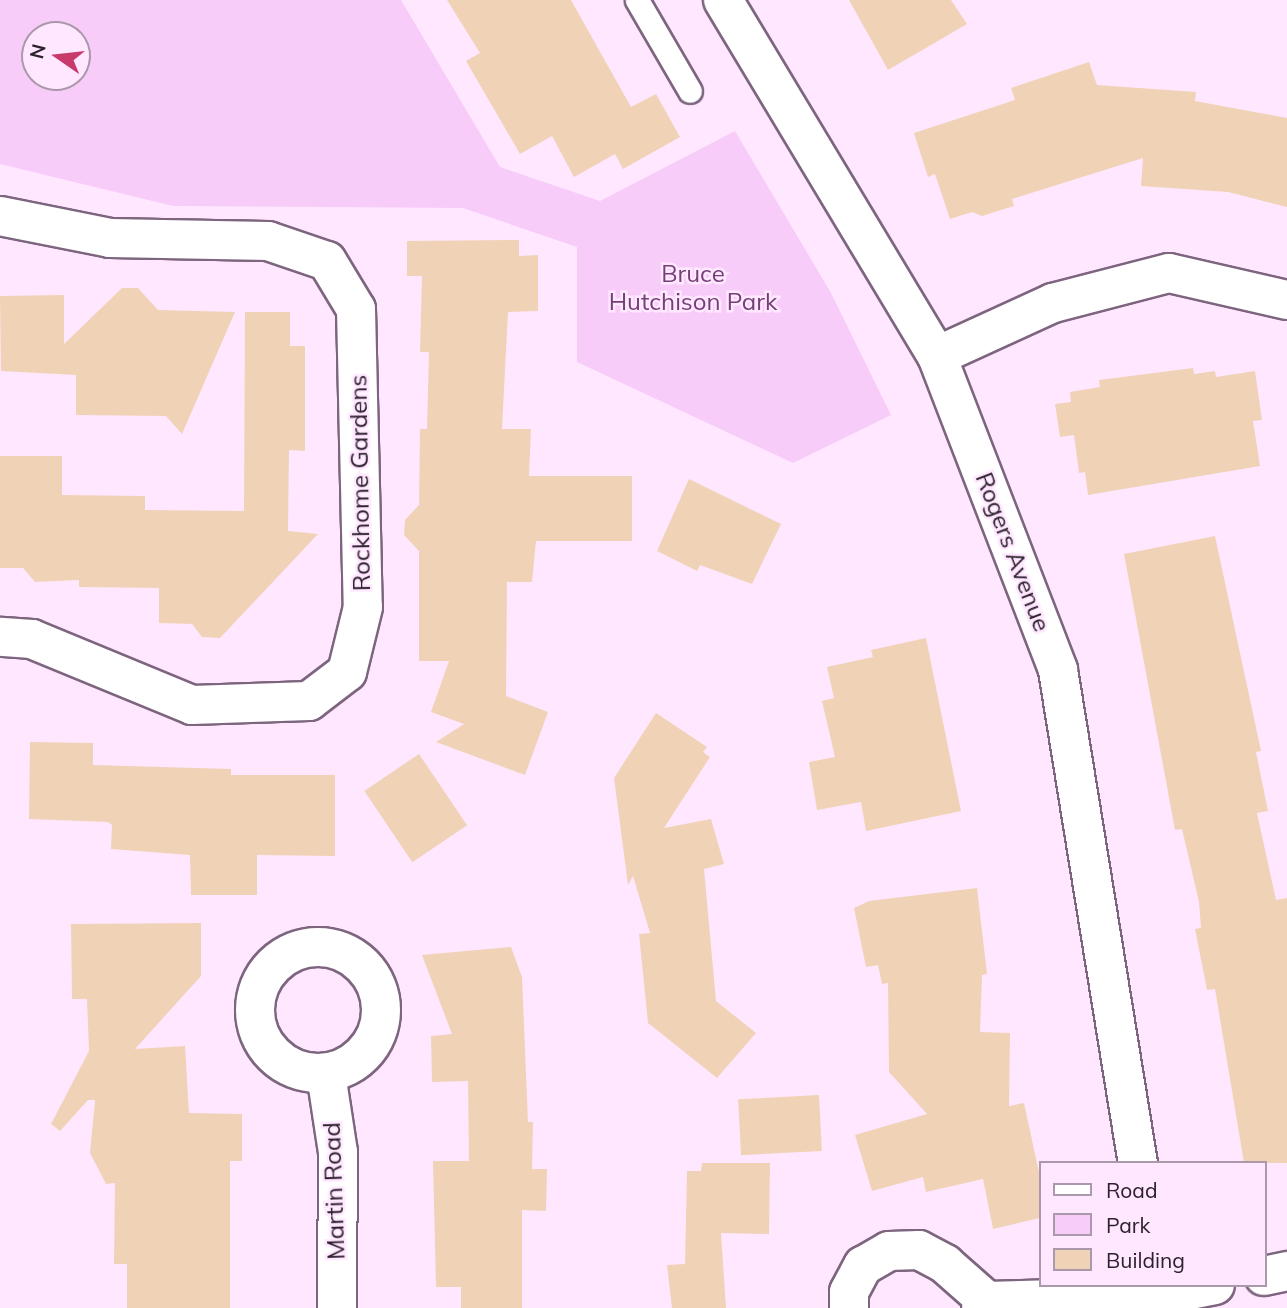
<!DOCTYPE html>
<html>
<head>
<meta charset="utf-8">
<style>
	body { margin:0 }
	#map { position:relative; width:1287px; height:1308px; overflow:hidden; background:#ffe7ff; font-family:Mulish,sans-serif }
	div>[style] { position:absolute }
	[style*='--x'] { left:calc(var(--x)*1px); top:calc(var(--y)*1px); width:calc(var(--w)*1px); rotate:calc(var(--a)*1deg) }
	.green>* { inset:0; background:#f8ccf9 }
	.building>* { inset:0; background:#f0d3b7; transform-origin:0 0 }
	.roads { filter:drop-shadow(2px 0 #7e657f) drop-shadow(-2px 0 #7e657f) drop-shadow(0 2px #7e657f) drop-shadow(0 -2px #7e657f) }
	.service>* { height:23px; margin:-11.5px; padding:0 11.5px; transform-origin:11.5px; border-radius:11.5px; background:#fff }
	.minor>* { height:38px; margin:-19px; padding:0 19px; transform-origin:19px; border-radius:19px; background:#fff }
	.minor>.ring { margin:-19px; padding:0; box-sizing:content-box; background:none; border:38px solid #fff; border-radius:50% }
	span { translate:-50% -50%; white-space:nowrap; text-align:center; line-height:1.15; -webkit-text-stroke:5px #ffe7ff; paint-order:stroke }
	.park-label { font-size:24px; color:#753e77 }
	.street-label { font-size:24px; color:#2c212c }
	.legend { position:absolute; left:1039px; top:1161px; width:228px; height:126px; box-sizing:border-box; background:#ffe7ff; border:2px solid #ab98ab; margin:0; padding:9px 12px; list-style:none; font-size:21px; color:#2c212c }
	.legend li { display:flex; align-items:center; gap:14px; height:35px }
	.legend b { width:35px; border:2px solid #ab98ab }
	.north { position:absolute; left:21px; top:21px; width:70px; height:70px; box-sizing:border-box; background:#ffe7ff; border:2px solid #ab98ab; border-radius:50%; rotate:284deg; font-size:19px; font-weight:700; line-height:28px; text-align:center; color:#2c212c }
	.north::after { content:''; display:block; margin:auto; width:24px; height:32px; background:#c73a69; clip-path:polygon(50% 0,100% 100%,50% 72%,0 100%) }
</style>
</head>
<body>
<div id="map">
	<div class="green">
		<i style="clip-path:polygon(evenodd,0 0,401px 0,500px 167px,600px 201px,735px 131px,831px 293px,891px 415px,793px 463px,577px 362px,577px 247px,463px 208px,173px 206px,0 164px,0 0,35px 35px,77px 35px,77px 77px,35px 77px,35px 35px)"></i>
	</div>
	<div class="building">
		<i style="clip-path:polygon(447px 0,571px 0,631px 107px,656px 94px,680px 137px,623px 169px,615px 154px,574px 177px,552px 136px,520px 154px,466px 61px,480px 53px)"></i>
		<i style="clip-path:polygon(849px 0,951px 0,967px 24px,888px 70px)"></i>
		<i style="clip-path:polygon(1089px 62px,1097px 85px,1196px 92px,1195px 101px,1287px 118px,1287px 207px,1228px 192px,1141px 186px,1143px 158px,1012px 199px,1014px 206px,982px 216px,972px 212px,950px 219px,935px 174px,928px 177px,914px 133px,1015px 100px,1011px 88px)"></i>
		<i style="clip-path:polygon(519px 240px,519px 256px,538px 255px,538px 311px,508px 312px,502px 429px,531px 429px,529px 476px,632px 476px,632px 541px,536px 541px,532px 582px,507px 582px,506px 696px,548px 712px,525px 775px,436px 742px,464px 724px,431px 712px,449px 661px,419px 661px,419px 551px,404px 535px,405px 520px,419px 505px,420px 429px,427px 429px,429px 352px,420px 352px,422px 276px,407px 276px,407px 241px)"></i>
		<i style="clip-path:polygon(122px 288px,138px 288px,158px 310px,235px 312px,182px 434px,166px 416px,76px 415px,76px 375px,1px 371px,0 296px,64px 295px,64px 344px)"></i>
		<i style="clip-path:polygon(245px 312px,290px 312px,290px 346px,305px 346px,305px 451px,289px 450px,288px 531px,318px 534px,220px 638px,202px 637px,192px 624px,159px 623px,159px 588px,79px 587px,79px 580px,35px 582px,23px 568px,0 568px,0 456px,62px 456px,62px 495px,145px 496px,145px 510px,244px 511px)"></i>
		<i style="clip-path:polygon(1193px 368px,1194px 374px,1215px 371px,1216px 377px,1255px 371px,1262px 420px,1253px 421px,1260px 466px,1088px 495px,1085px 472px,1079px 473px,1074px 435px,1060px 437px,1055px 404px,1071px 402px,1070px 392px,1100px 387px,1099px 380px)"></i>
		<i style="clip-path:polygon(689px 479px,781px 524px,752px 584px,700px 565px,697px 571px,657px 551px)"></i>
		<i style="clip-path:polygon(1215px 536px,1261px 751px,1256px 752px,1268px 811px,1257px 813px,1276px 900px,1287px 898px,1287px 1163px,1244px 1163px,1215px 989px,1207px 990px,1195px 929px,1201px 928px,1199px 902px,1182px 829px,1175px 830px,1124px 554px)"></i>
		<i style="clip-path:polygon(926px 638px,961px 811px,866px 831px,861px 802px,817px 810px,809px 762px,835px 757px,822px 701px,834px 698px,827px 667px,873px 657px,871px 650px)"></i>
		<i style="clip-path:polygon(656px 713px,707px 747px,703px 752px,710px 757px,664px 828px,711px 819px,724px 864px,704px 869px,716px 1001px,756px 1033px,717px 1078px,648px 1023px,639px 934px,650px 933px,633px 876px,628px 885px,614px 778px)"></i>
		<i style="clip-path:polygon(30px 742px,93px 743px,93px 765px,231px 769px,231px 775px,335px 775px,335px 856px,257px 855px,257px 895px,191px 895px,190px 855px,111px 849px,112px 825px,108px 822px,29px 819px)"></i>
		<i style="left:419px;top:754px;width:86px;height:66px;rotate:56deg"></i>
		<i style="clip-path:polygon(977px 888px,987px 974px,982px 975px,980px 1032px,1010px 1033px,1009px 1106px,1024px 1103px,1040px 1177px,1040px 1218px,993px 1229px,983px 1179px,926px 1192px,923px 1177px,872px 1191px,855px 1135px,927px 1114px,889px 1072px,888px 983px,882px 984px,878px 965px,866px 967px,854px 908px,869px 901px)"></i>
		<i style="clip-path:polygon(201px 923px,201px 976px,135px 1049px,185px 1046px,189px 1113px,242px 1114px,242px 1161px,230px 1161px,230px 1308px,127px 1308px,127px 1264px,114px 1264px,115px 1183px,106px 1184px,90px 1153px,95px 1100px,88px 1100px,60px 1131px,51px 1124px,89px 1051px,87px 999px,72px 999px,71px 924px)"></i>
		<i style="clip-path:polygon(511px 947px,522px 977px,528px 1122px,533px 1122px,532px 1169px,547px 1169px,546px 1211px,522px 1210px,522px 1308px,461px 1308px,461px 1287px,436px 1287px,433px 1161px,469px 1161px,468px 1081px,432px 1082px,431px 1036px,452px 1034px,422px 955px)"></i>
		<i style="left:819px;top:1095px;width:56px;height:81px;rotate:87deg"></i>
		<i style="clip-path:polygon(702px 1163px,770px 1163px,769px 1234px,721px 1233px,726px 1308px,672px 1308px,667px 1265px,685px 1264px,687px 1171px,701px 1171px)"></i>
	</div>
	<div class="roads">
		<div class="service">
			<i style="--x:637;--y:0;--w:105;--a:59.8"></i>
		</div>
		<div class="minor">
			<i style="--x:723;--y:0;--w:415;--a:59"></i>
			<i style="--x:937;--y:356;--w:337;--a:68.9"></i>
			<i style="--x:1058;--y:670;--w:499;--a:80.8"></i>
			<i style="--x:0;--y:216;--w:112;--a:11.3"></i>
			<i style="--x:110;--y:238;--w:158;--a:1.1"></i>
			<i style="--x:268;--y:241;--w:62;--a:18.7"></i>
			<i style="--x:327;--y:261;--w:56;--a:58.9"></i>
			<i style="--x:356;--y:309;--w:298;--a:88.7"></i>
			<i style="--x:363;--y:607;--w:67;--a:103.8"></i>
			<i style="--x:347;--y:672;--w:48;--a:142.7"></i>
			<i style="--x:309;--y:701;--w:117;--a:178"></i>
			<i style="--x:192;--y:705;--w:173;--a:-157.6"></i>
			<i style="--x:32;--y:639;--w:32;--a:-176"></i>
			<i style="--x:937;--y:356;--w:128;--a:-24.6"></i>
			<i style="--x:1053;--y:303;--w:120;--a:-14.5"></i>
			<i style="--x:1169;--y:273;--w:121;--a:12.9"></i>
			<i class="ring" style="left:255px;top:947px;width:88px;height:88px"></i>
			<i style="--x:326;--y:1074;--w:79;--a:81.3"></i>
			<i style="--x:338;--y:1152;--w:156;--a:90.4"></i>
			<i style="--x:1264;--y:1276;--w:24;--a:-12"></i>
			<i style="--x:987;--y:1301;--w:172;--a:-1.7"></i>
			<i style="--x:1159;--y:1296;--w:57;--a:-11.1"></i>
			<i style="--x:849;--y:1308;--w:16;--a:-90"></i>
			<i style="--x:849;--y:1292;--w:30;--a:-62"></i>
			<i style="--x:863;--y:1266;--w:30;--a:-30"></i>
			<i style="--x:889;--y:1251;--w:30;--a:-2"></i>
			<i style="--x:919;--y:1250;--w:30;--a:28"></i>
			<i style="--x:945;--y:1264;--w:56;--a:41.4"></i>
			<i style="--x:987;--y:1301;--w:9;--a:131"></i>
		</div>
	</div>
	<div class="park-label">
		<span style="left:693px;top:288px">Bruce<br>Hutchison Park</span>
	</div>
	<div class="street-label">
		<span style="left:360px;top:483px;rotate:-91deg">Rockhome Gardens</span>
		<span style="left:1013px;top:552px;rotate:69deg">Rogers Avenue</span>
		<span style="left:334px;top:1191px;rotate:-92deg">Martin Road</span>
	</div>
	<ul class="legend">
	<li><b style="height:9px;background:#fff"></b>Road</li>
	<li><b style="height:19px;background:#f8ccf9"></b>Park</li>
	<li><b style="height:19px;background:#f0d3b7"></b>Building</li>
	</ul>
	<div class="north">N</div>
</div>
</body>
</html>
